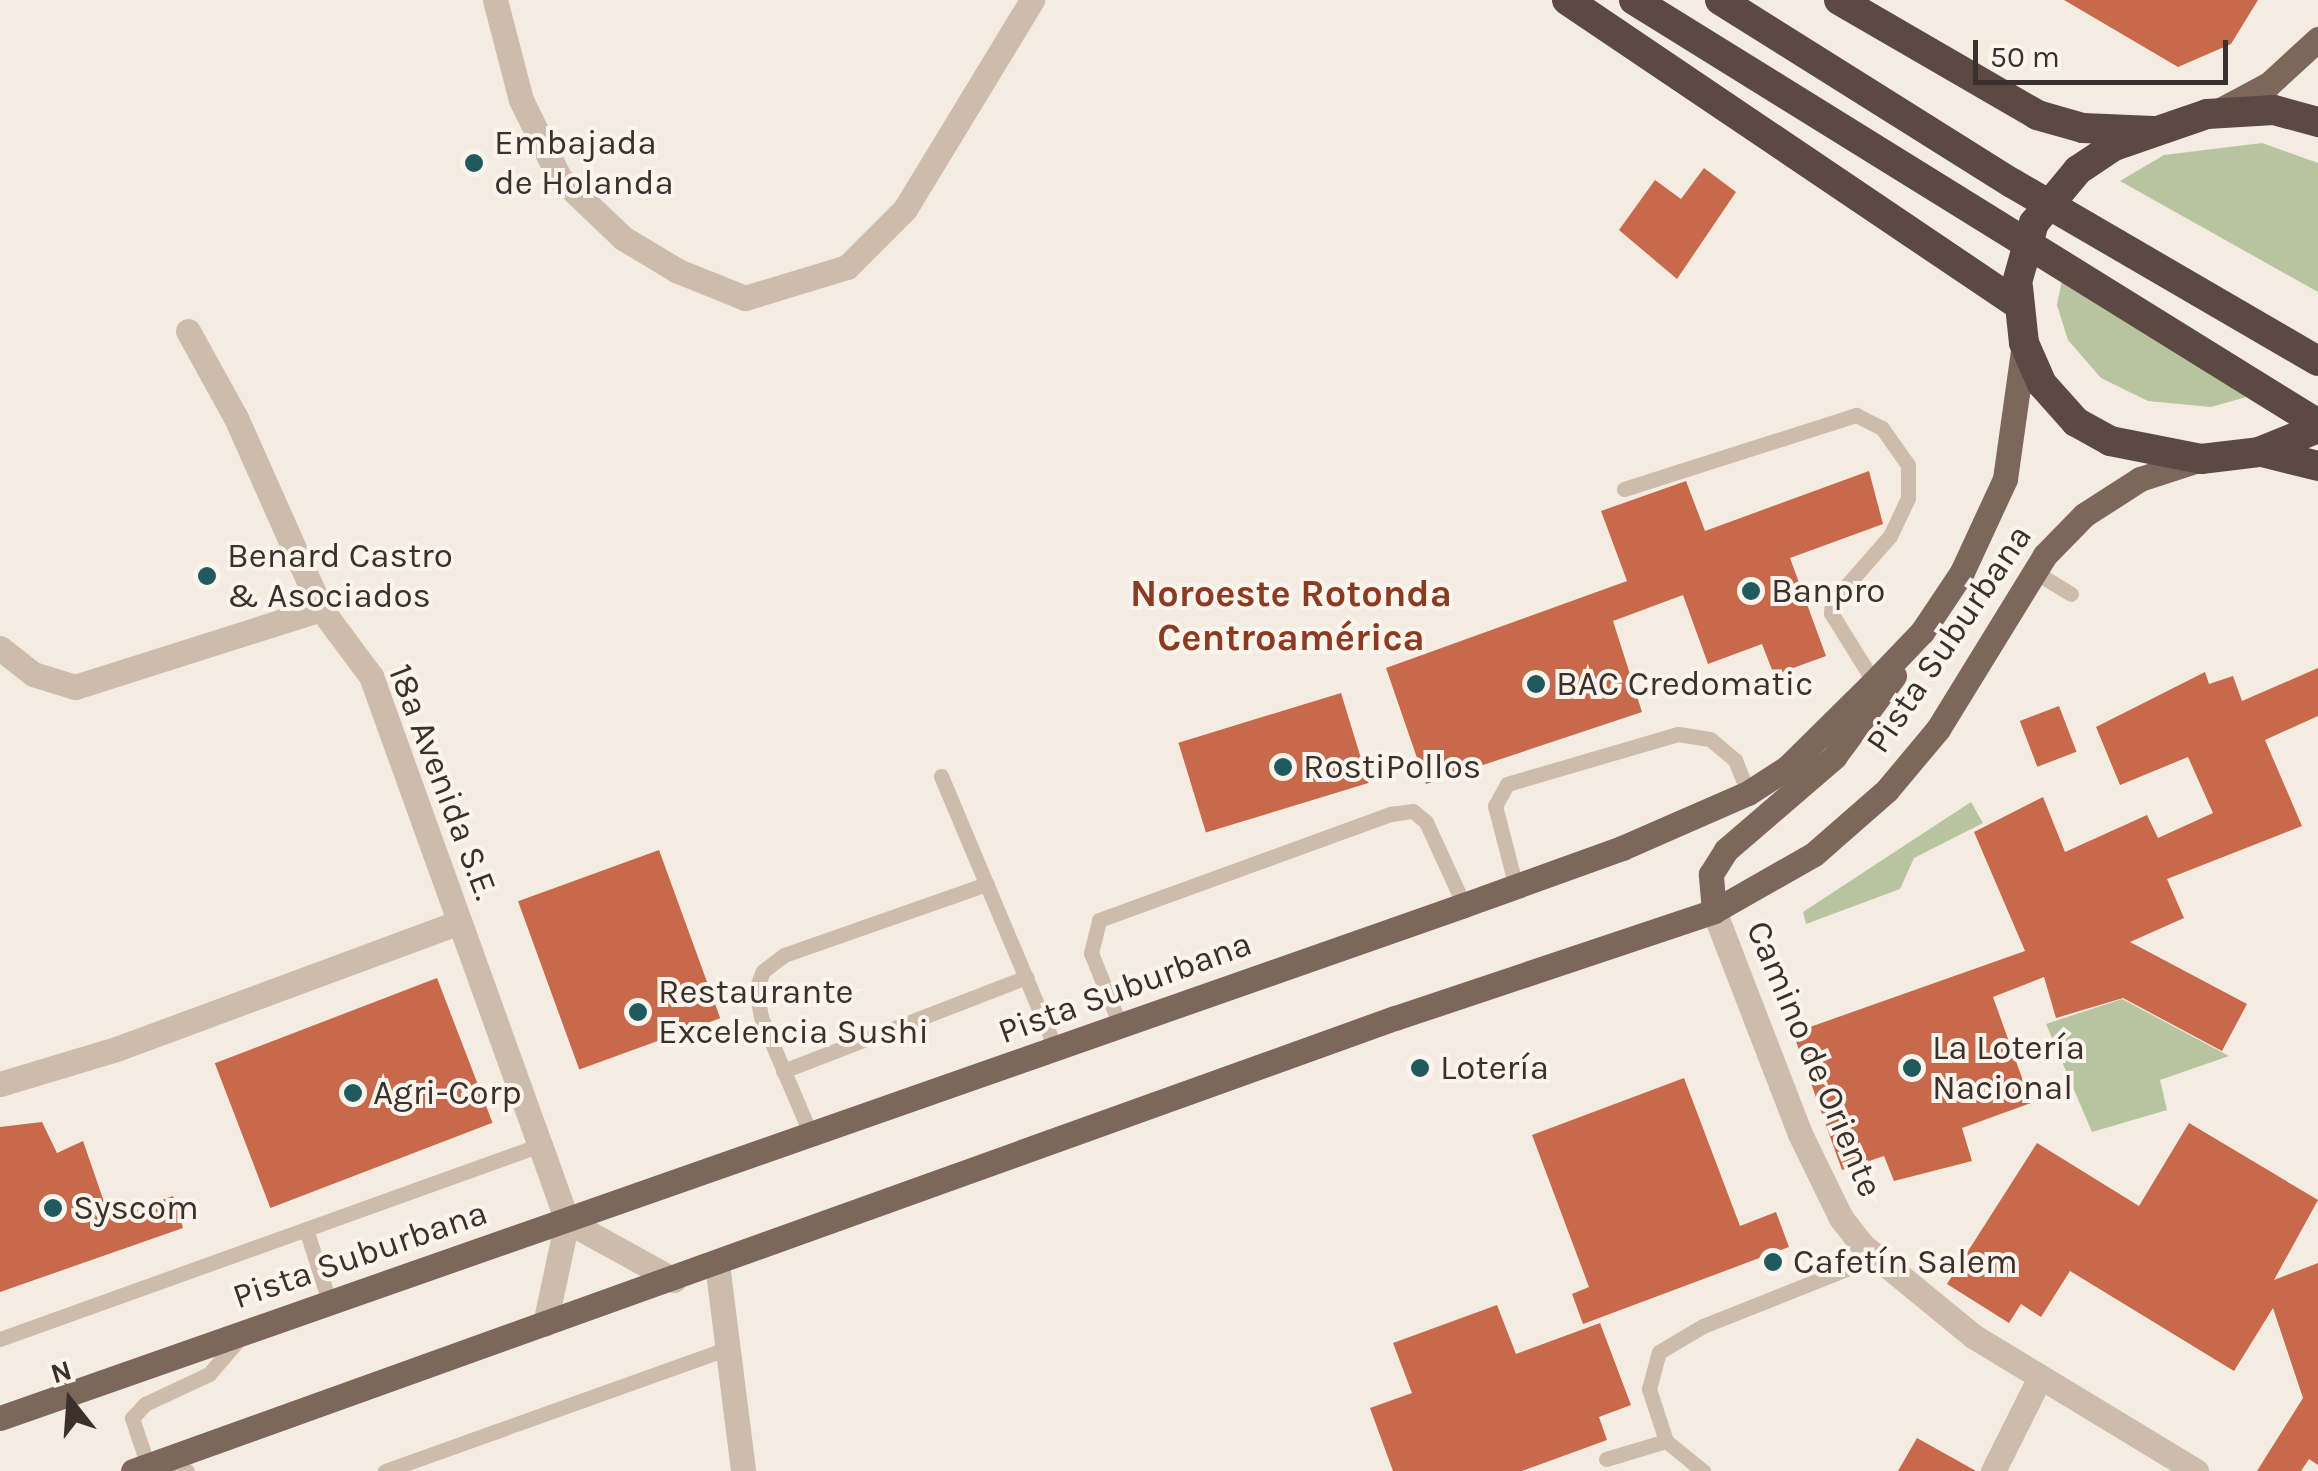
<!DOCTYPE html>
<html>
<head>
<meta charset="utf-8">
<style>
	body { margin:0 }
	#map { position:relative; width:2318px; height:1471px; overflow:hidden; background:#f4ebe1; font-family:Karla,sans-serif }
	div>[style] { position:absolute }
	[style*='--x'] { left:calc(var(--x)*1px); top:calc(var(--y)*1px); width:calc(var(--w)*1px); rotate:calc(var(--a)*1deg) }
	.green>* { inset:0; background:#b8c4a0 }
	.building>* { inset:0; background:#c8694b; transform-origin:0 0 }
	.lane>* { height:15px; margin:-7.5px; padding:0 7.5px; transform-origin:7.5px; border-radius:7.5px; background:#cdbbac }
	.street>* { height:25px; margin:-12.5px; padding:0 12.5px; transform-origin:12.5px; border-radius:12.5px; background:#cdbbac }
	.primary>* { height:25px; margin:-12.5px; padding:0 12.5px; transform-origin:12.5px; border-radius:12.5px; background:#7d675c }
	.highway>* { height:30px; margin:-15px; padding:0 15px; transform-origin:15px; border-radius:15px; background:#5c4a42 }
	.highway-bridge>* { height:30px; margin:-15px; padding:0 15px; transform-origin:15px; border-radius:15px; background:#5c4a42 }
	.dots>* { width:28px; height:28px; translate:-50% -50%; box-sizing:border-box; border:5px solid #fbf5ee; border-radius:50% }
	span { translate:-50% -50%; white-space:nowrap; text-align:center; line-height:1.15; -webkit-text-stroke:8px #fbf5ee; paint-order:stroke }
	.poi-label { font-size:35px; color:#3b302b }
	.left { translate:0 -50%; text-align:left }
	.street-label { font-size:35px; color:#3b302b }
	.neighbourhood-label { font-size:38px; color:#8c3b22; font-weight:700 }
	.north { position:absolute; left:20px; top:1351px; width:100px; height:100px; -webkit-text-stroke:8px #fbf5ee; paint-order:stroke; rotate:343deg; font-size:28px; font-weight:700; line-height:40px; text-align:center; color:#3b302b }
	.north::after { content:''; display:block; margin:auto; width:35px; height:45px; background:#3b302b; clip-path:polygon(50% 0,100% 100%,50% 72%,0 100%) }
	.scale { position:absolute; left:1973px; top:40px; width:255px; height:45px; box-sizing:border-box; border:5px solid #3b302b; border-top:0; padding-left:12px; font-size:30px; line-height:35px; white-space:nowrap; color:#3b302b; -webkit-text-stroke:8px #fbf5ee; paint-order:stroke }
</style>
</head>
<body>
<div id="map">
	<div class="green">
		<i style="clip-path:polygon(2262px 143px,2318px 163px,2318px 292px,2120px 181px,2164px 155px)"></i>
		<i style="clip-path:polygon(2064px 270px,2264px 392px,2211px 407px,2148px 401px,2101px 378px,2068px 340px,2057px 305px)"></i>
		<i style="clip-path:polygon(1971px 802px,1983px 823px,1914px 858px,1900px 889px,1806px 924px,1803px 912px)"></i>
		<i style="clip-path:polygon(2122px 999px,2229px 1056px,2160px 1080px,2167px 1110px,2092px 1132px,2046px 1024px)"></i>
	</div>
	<div class="building">
		<i style="clip-path:polygon(2064px 0,2258px 0,2231px 44px,2178px 67px)"></i>
		<i style="clip-path:polygon(1704px 168px,1736px 192px,1677px 279px,1619px 230px,1655px 180px,1681px 199px)"></i>
		<i style="clip-path:polygon(1869px 471px,1883px 524px,1790px 558px,1826px 656px,1774px 675px,1762px 644px,1708px 664px,1683px 595px,1613px 621px,1642px 712px,1426px 784px,1386px 668px,1627px 581px,1601px 511px,1686px 481px,1705px 531px)"></i>
		<i style="clip-path:polygon(2318px 668px,2318px 716px,2265px 740px,2302px 826px,2167px 879px,2184px 918px,2130px 942px,2247px 1004px,2222px 1051px,2123px 998px,2056px 1018px,2044px 977px,1993px 997px,2031px 1103px,1962px 1128px,1972px 1161px,1894px 1181px,1884px 1156px,1842px 1170px,1793px 1033px,2025px 951px,1974px 832px,2043px 797px,2065px 852px,2147px 815px,2158px 838px,2213px 813px,2188px 757px,2120px 785px,2096px 727px,2205px 672px,2209px 684px,2233px 676px,2242px 701px)"></i>
		<i style="left:1341px;top:693px;width:94px;height:170px;rotate:73deg"></i>
		<i style="left:2059px;top:706px;width:49px;height:42px;rotate:69deg"></i>
		<i style="left:659px;top:850px;width:179px;height:150px;rotate:70deg"></i>
		<i style="left:437px;top:978px;width:155px;height:238px;rotate:69deg"></i>
		<i style="clip-path:polygon(1684px 1078px,1740px 1226px,1776px 1212px,1789px 1247px,1583px 1324px,1572px 1294px,1589px 1287px,1532px 1135px)"></i>
		<i style="clip-path:polygon(42px 1122px,57px 1153px,83px 1141px,110px 1219px,173px 1196px,183px 1228px,0 1292px,0 1127px)"></i>
		<i style="clip-path:polygon(2189px 1123px,2318px 1200px,2274px 1280px,2318px 1263px,2318px 1465px,2309px 1459px,2301px 1471px,2257px 1471px,2303px 1398px,2273px 1308px,2234px 1371px,2070px 1271px,2041px 1317px,2021px 1304px,2009px 1323px,1947px 1284px,2037px 1143px,2139px 1206px)"></i>
		<i style="clip-path:polygon(1497px 1305px,1516px 1354px,1600px 1323px,1631px 1405px,1599px 1417px,1607px 1440px,1522px 1471px,1393px 1471px,1370px 1408px,1412px 1393px,1393px 1343px)"></i>
		<i style="clip-path:polygon(1917px 1438px,1976px 1471px,1898px 1471px)"></i>
	</div>
	<div class="lane">
		<i style="--x:1624;--y:489;--w:244;--a:-17.7"></i>
		<i style="--x:1856;--y:415;--w:29;--a:27"></i>
		<i style="--x:1882;--y:428;--w:45;--a:54.9"></i>
		<i style="--x:1908;--y:465;--w:33;--a:90"></i>
		<i style="--x:1908;--y:498;--w:42;--a:115.3"></i>
		<i style="--x:1890;--y:536;--w:88;--a:131.3"></i>
		<i style="--x:1832;--y:602;--w:11;--a:95"></i>
		<i style="--x:1831;--y:613;--w:81;--a:58.1"></i>
		<i style="--x:2035;--y:572;--w:42;--a:31.4"></i>
		<i style="--x:941;--y:776;--w:297;--a:67.2"></i>
		<i style="--x:1516;--y:887;--w:84;--a:-104.5"></i>
		<i style="--x:1495;--y:806;--w:25;--a:-61"></i>
		<i style="--x:1507;--y:784;--w:178;--a:-16.3"></i>
		<i style="--x:1678;--y:734;--w:32;--a:9"></i>
		<i style="--x:1710;--y:739;--w:33;--a:40"></i>
		<i style="--x:1735;--y:760;--w:35;--a:68"></i>
		<i style="--x:1120;--y:1025;--w:78;--a:-111.9"></i>
		<i style="--x:1091;--y:953;--w:34;--a:-76"></i>
		<i style="--x:1099;--y:920;--w:311;--a:-20"></i>
		<i style="--x:1391;--y:814;--w:22;--a:-8"></i>
		<i style="--x:1413;--y:811;--w:17;--a:40"></i>
		<i style="--x:1426;--y:822;--w:91;--a:65.4"></i>
		<i style="--x:783;--y:1071;--w:261;--a:-21.1"></i>
		<i style="--x:811;--y:1135;--w:128;--a:-113"></i>
		<i style="--x:761;--y:1017;--w:28;--a:-100"></i>
		<i style="--x:756;--y:989;--w:19;--a:-69"></i>
		<i style="--x:763;--y:971;--w:26;--a:-37"></i>
		<i style="--x:784;--y:955;--w:215;--a:-19.3"></i>
		<i style="--x:306;--y:1229;--w:76;--a:72.3"></i>
		<i style="--x:0;--y:1339;--w:574;--a:-19.76"></i>
		<i style="--x:1666;--y:1441;--w:48;--a:39"></i>
		<i style="--x:1606;--y:1459;--w:63;--a:-16.7"></i>
		<i style="--x:1666;--y:1441;--w:55;--a:-108.1"></i>
		<i style="--x:1649;--y:1389;--w:38;--a:-75"></i>
		<i style="--x:1659;--y:1352;--w:51;--a:-30.6"></i>
		<i style="--x:1703;--y:1326;--w:184;--a:-21.7"></i>
		<i style="--x:187;--y:1471;--w:39;--a:-173"></i>
		<i style="--x:148;--y:1466;--w:51;--a:-108.4"></i>
		<i style="--x:132;--y:1418;--w:19;--a:-47"></i>
		<i style="--x:145;--y:1404;--w:71;--a:-25.1"></i>
		<i style="--x:209;--y:1374;--w:49;--a:-49.1"></i>
		<i style="--x:385;--y:1471;--w:365;--a:-19.7"></i>
	</div>
	<div class="street">
		<i style="--x:495;--y:0;--w:103;--a:75.4"></i>
		<i style="--x:521;--y:100;--w:86;--a:63.7"></i>
		<i style="--x:559;--y:177;--w:88;--a:43.6"></i>
		<i style="--x:623;--y:238;--w:64;--a:31"></i>
		<i style="--x:678;--y:271;--w:72;--a:21.9"></i>
		<i style="--x:745;--y:298;--w:107;--a:-16.9"></i>
		<i style="--x:847;--y:267;--w:82;--a:-45"></i>
		<i style="--x:905;--y:209;--w:245;--a:-58.7"></i>
		<i style="--x:188;--y:331;--w:99;--a:61.1"></i>
		<i style="--x:236;--y:418;--w:209;--a:66"></i>
		<i style="--x:321;--y:609;--w:84;--a:53.3"></i>
		<i style="--x:371;--y:676;--w:499;--a:70.2"></i>
		<i style="--x:540;--y:1145;--w:81;--a:70.4"></i>
		<i style="--x:567;--y:1221;--w:105;--a:102.1"></i>
		<i style="--x:0;--y:648;--w:42;--a:38.2"></i>
		<i style="--x:33;--y:674;--w:44;--a:17.2"></i>
		<i style="--x:75;--y:687;--w:258;--a:-17.6"></i>
		<i style="--x:1714;--y:911;--w:239;--a:68.9"></i>
		<i style="--x:1800;--y:1134;--w:93;--a:64"></i>
		<i style="--x:1841;--y:1218;--w:34;--a:52"></i>
		<i style="--x:1862;--y:1245;--w:144;--a:39.3"></i>
		<i style="--x:1973;--y:1336;--w:261;--a:31.2"></i>
		<i style="--x:0;--y:1084;--w:124;--a:-16.8"></i>
		<i style="--x:119;--y:1048;--w:363;--a:-20.3"></i>
		<i style="--x:567;--y:1221;--w:122;--a:28.9"></i>
		<i style="--x:717;--y:1264;--w:209;--a:82.8"></i>
		<i style="--x:1993;--y:1471;--w:103;--a:-63.4"></i>
	</div>
	<div class="primary">
		<i style="--x:2222;--y:109;--w:53;--a:-28"></i>
		<i style="--x:2269;--y:84;--w:67;--a:-42.6"></i>
		<i style="--x:1714;--y:911;--w:37;--a:-95"></i>
		<i style="--x:1711;--y:874;--w:28;--a:-58"></i>
		<i style="--x:1726;--y:850;--w:143;--a:-40.7"></i>
		<i style="--x:1834;--y:757;--w:101;--a:-53.5"></i>
		<i style="--x:0;--y:1418;--w:1551;--a:-19.31"></i>
		<i style="--x:1464;--y:905;--w:168;--a:-19.8"></i>
		<i style="--x:1622;--y:848;--w:137;--a:-23.6"></i>
		<i style="--x:1748;--y:793;--w:48;--a:-33"></i>
		<i style="--x:1788;--y:767;--w:121;--a:-44.7"></i>
		<i style="--x:1874;--y:682;--w:69;--a:-46.2"></i>
		<i style="--x:1922;--y:632;--w:72;--a:-56.3"></i>
		<i style="--x:1962;--y:572;--w:102;--a:-65.2"></i>
		<i style="--x:2005;--y:479;--w:137;--a:-82"></i>
		<i style="--x:133;--y:1471;--w:1341;--a:-19.75"></i>
		<i style="--x:1395;--y:1018;--w:336;--a:-18.5"></i>
		<i style="--x:1714;--y:911;--w:115;--a:-29.7"></i>
		<i style="--x:1814;--y:854;--w:97;--a:-41.2"></i>
		<i style="--x:1887;--y:790;--w:80;--a:-50.1"></i>
		<i style="--x:1938;--y:729;--w:204;--a:-58.4"></i>
		<i style="--x:2045;--y:555;--w:56;--a:-45.7"></i>
		<i style="--x:2084;--y:515;--w:67;--a:-32.7"></i>
		<i style="--x:2140;--y:479;--w:64;--a:-18.2"></i>
	</div>
	<div class="highway">
		<i style="--x:1567;--y:0;--w:542;--a:34.01"></i>
		<i style="--x:1634;--y:0;--w:805;--a:31.79"></i>
		<i style="--x:1720;--y:0;--w:345;--a:32.1"></i>
		<i style="--x:2012;--y:183;--w:354;--a:30.2"></i>
		<i style="--x:1839;--y:0;--w:229;--a:30.1"></i>
		<i style="--x:2037;--y:115;--w:48;--a:15.8"></i>
		<i style="--x:2083;--y:128;--w:70;--a:2.5"></i>
		<i style="--x:2078;--y:170;--w:43;--a:-33.7"></i>
		<i style="--x:2114;--y:146;--w:98;--a:-19"></i>
		<i style="--x:2207;--y:114;--w:67;--a:-3.4"></i>
		<i style="--x:2274;--y:110;--w:46;--a:15.3"></i>
		<i style="--x:2018;--y:287;--w:56;--a:83.9"></i>
		<i style="--x:2024;--y:343;--w:45;--a:66.3"></i>
		<i style="--x:2042;--y:384;--w:51;--a:48.2"></i>
		<i style="--x:2076;--y:422;--w:39;--a:29"></i>
		<i style="--x:2110;--y:441;--w:93;--a:11.2"></i>
		<i style="--x:2201;--y:459;--w:58;--a:-6.9"></i>
		<i style="--x:2259;--y:452;--w:64;--a:-22.1"></i>
		<i style="--x:2262;--y:452;--w:58;--a:14"></i>
	</div>
	<div class="highway-bridge">
		<i style="--x:2018;--y:279;--w:58;--a:-74.1"></i>
		<i style="--x:2034;--y:223;--w:69;--a:-50.3"></i>
	</div>
	<div class="dots">
		<i style="left:474px;top:163px;background:#1f5a5e"></i>
		<i style="left:207px;top:576px;background:#1f5a5e"></i>
		<i style="left:1751px;top:591px;background:#1f5a5e"></i>
		<i style="left:1536px;top:684px;background:#1f5a5e"></i>
		<i style="left:1283px;top:767px;background:#1f5a5e"></i>
		<i style="left:638px;top:1012px;background:#1f5a5e"></i>
		<i style="left:1420px;top:1068px;background:#1f5a5e"></i>
		<i style="left:1912px;top:1068px;background:#1f5a5e"></i>
		<i style="left:353px;top:1093px;background:#1f5a5e"></i>
		<i style="left:53px;top:1208px;background:#1f5a5e"></i>
		<i style="left:1773px;top:1262px;background:#1f5a5e"></i>
	</div>
	<div class="poi-label">
		<span class="left" style="left:494px;top:163px">Embajada<br>de Holanda</span>
		<span class="left" style="left:227px;top:576px">Benard Castro<br>&amp; Asociados</span>
		<span class="left" style="left:1771px;top:591px">Banpro</span>
		<span class="left" style="left:1556px;top:684px">BAC Credomatic</span>
		<span class="left" style="left:1303px;top:767px">RostiPollos</span>
		<span class="left" style="left:658px;top:1012px">Restaurante<br>Excelencia Sushi</span>
		<span class="left" style="left:1932px;top:1068px">La Lotería<br>Nacional</span>
		<span class="left" style="left:1440px;top:1068px">Lotería</span>
		<span class="left" style="left:373px;top:1093px">Agri-Corp</span>
		<span class="left" style="left:73px;top:1208px">Syscom</span>
		<span class="left" style="left:1793px;top:1262px">Cafetín Salem</span>
	</div>
	<div class="street-label">
		<span style="left:1949px;top:639px;rotate:-56deg">Pista Suburbana</span>
		<span style="left:443px;top:782px;rotate:69deg">18a Avenida S.E.</span>
		<span style="left:1125px;top:988px;rotate:-20deg">Pista Suburbana</span>
		<span style="left:1814px;top:1059px;rotate:67deg">Camino de Oriente</span>
		<span style="left:360px;top:1255px;rotate:-19deg">Pista Suburbana</span>
	</div>
	<div class="neighbourhood-label">
		<span style="left:1291px;top:616px">Noroeste Rotonda<br>Centroamérica</span>
	</div>
	<div class="north">N</div>
	<div class="scale">50 m</div>
</div>
</body>
</html>
